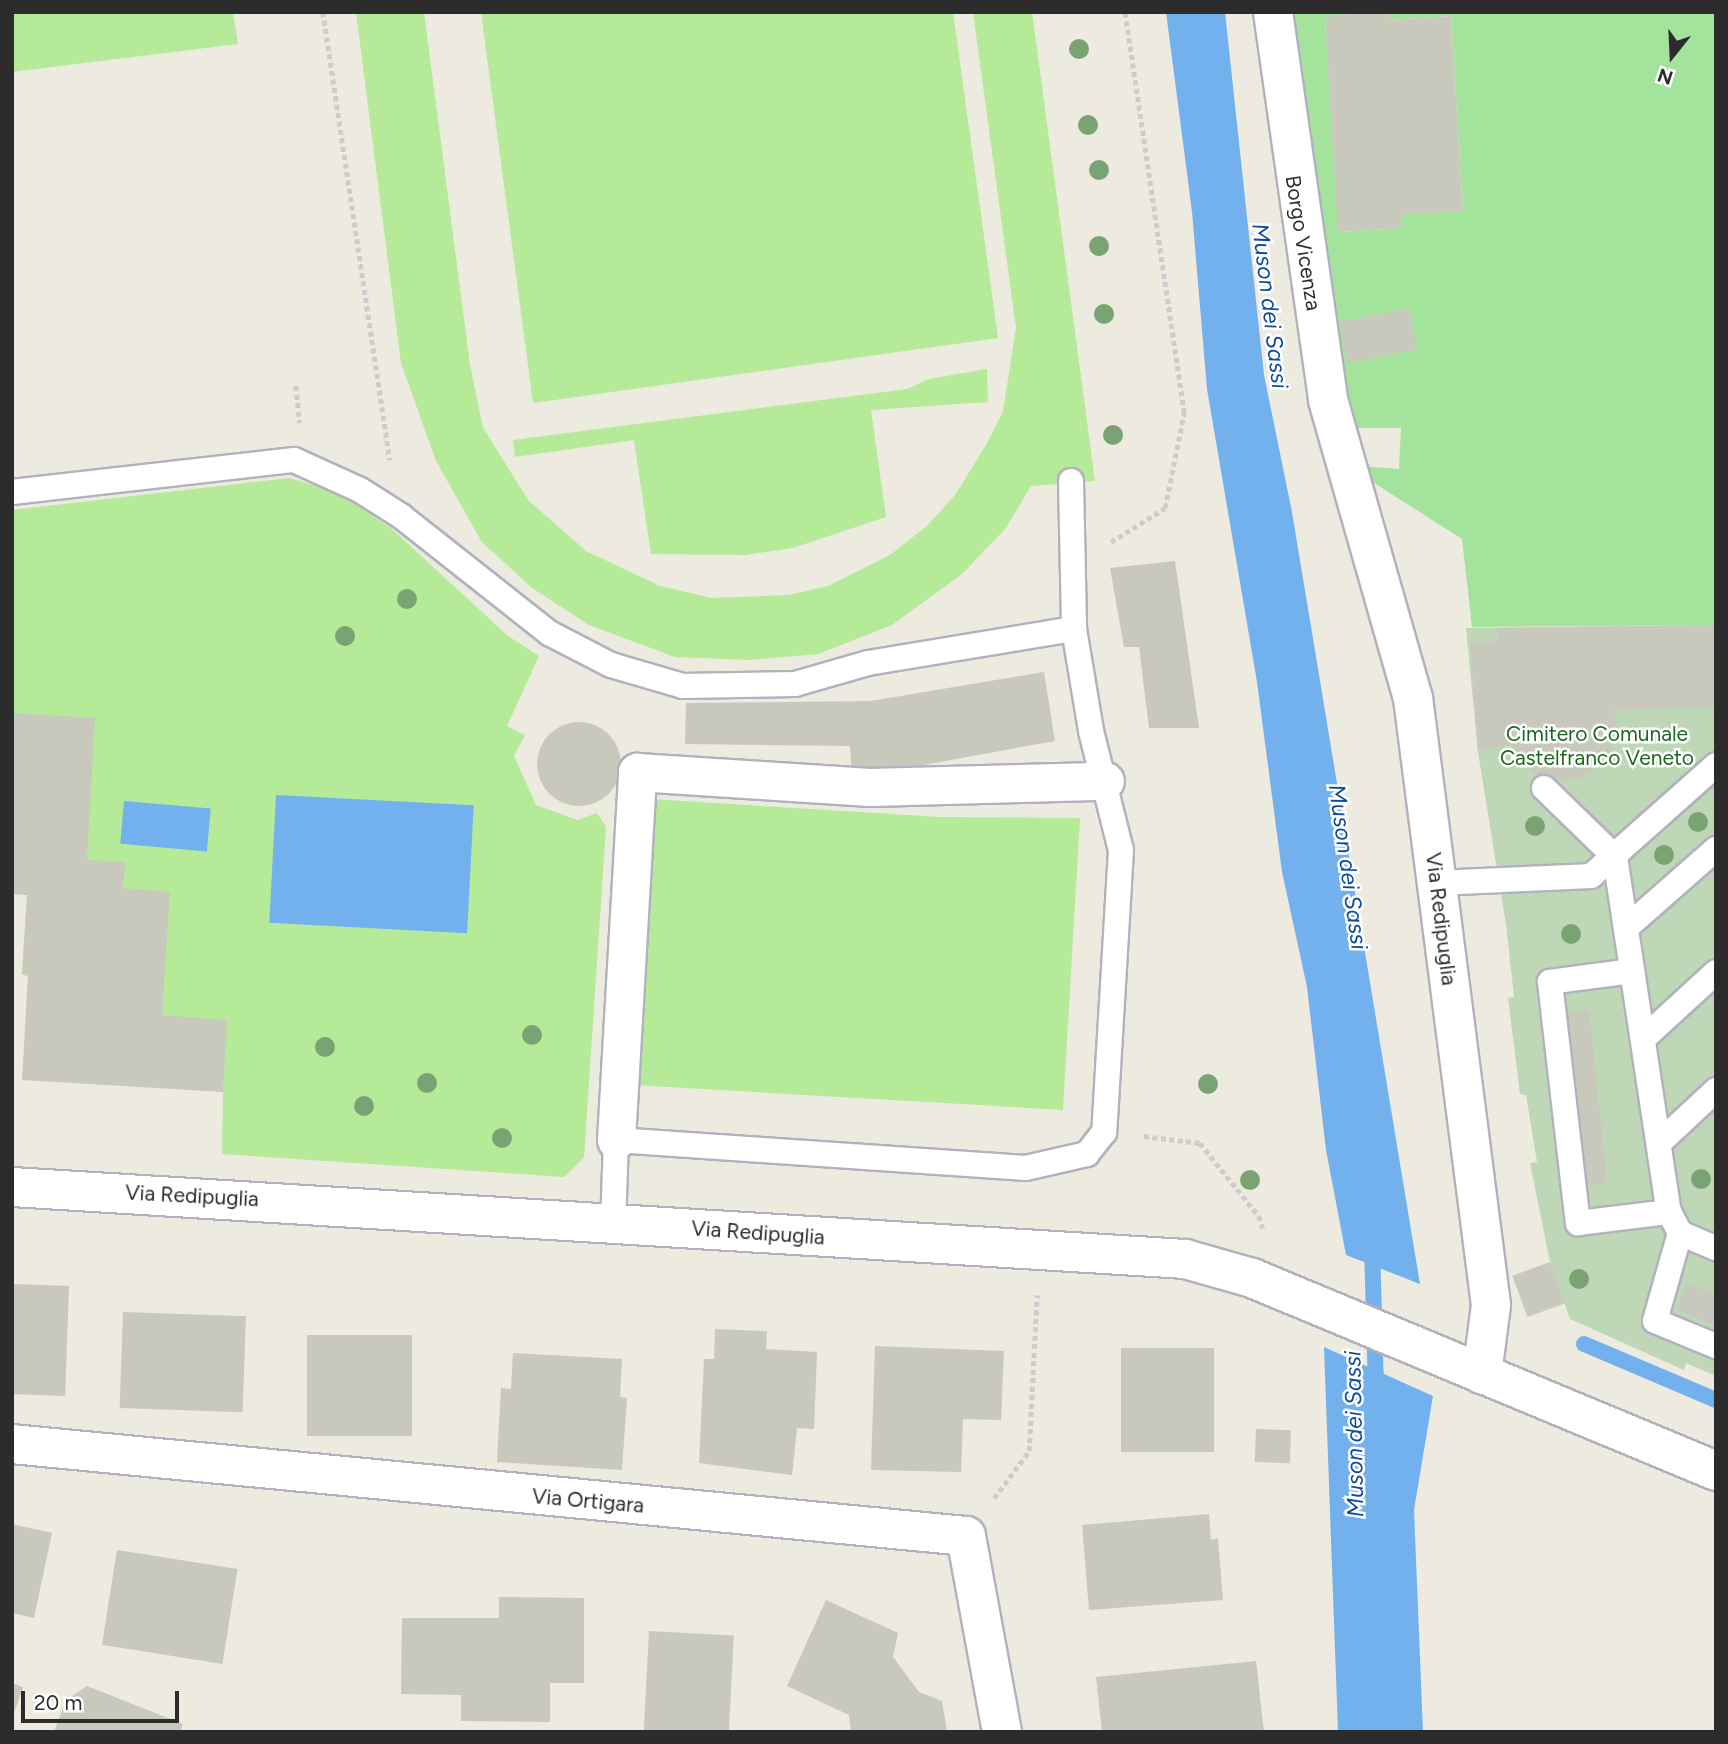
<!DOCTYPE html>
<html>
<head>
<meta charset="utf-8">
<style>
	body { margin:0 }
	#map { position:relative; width:1728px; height:1744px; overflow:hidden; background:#edeadf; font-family:Figtree,sans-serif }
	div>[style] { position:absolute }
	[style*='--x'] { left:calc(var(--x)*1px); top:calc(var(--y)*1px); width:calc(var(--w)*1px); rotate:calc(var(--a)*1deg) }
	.green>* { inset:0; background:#a4e39c }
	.cemetery>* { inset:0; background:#bed7b6 }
	.pitch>* { inset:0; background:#b4ea98 }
	.water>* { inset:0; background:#73b1ee; transform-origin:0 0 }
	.stream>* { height:16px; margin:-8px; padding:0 8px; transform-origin:8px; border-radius:8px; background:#73b1ee }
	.building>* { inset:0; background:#c9c8bd; transform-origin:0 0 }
	.round { border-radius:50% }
	.path>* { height:4.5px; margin-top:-2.25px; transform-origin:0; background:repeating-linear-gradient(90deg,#ccc 0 5px,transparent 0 8.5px) }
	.roads { filter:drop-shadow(2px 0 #b2b2bf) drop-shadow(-2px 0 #b2b2bf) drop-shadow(0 2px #b2b2bf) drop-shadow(0 -2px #b2b2bf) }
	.service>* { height:24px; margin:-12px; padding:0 12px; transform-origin:12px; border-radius:12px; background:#fff }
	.pedestrian>* { height:37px; margin:-18.5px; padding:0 18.5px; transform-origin:18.5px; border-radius:18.5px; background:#fff }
	.minor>* { height:38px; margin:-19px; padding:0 19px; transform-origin:19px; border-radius:19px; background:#fff }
	.tertiary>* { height:38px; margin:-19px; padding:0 19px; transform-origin:19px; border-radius:19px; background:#fff }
	.trees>* { width:20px; height:20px; margin:-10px; border-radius:50%; background:#7aa374 }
	span { translate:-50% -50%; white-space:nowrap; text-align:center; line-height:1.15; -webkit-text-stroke:5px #fff; paint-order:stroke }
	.street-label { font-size:21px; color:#2c2c2c }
	.park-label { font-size:21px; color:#1b691d }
	.water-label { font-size:23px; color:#0f4b9d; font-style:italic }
	.frame { position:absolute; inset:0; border:14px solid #2c2c2c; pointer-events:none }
	.north { position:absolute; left:1637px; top:21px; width:70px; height:70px; -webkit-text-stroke:5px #fff; paint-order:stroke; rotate:198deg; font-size:19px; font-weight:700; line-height:28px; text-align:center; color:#2c2c2c }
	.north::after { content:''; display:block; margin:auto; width:24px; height:32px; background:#2c2c2c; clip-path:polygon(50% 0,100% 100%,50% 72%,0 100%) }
	.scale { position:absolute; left:21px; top:1691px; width:158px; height:32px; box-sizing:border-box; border:4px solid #2c2c2c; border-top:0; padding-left:9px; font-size:21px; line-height:24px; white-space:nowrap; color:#2c2c2c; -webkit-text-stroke:5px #fff; paint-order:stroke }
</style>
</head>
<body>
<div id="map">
	<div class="green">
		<i style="clip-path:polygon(1289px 12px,1357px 12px,1325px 19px,1339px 232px,1401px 228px,1401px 215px,1463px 210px,1451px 16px,1389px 20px,1388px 12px,1716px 12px,1716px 625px,1472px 627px,1462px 539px,1360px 474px,1360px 466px,1399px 469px,1401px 428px,1353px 428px,1325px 235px,1315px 224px)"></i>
	</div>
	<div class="cemetery">
		<i style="clip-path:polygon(1716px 625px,1716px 1376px,1686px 1363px,1684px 1370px,1570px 1319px,1550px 1262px,1530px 1163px,1537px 1162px,1526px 1095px,1520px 1094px,1508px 998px,1514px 997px,1506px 925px,1478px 752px,1466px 628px)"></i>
	</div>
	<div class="pitch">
		<i style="clip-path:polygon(12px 12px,233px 12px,238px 44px,12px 72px)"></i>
		<i style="clip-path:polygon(356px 12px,424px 12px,470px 365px,483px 428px,529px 501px,586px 551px,660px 586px,712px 598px,789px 595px,828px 586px,890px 555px,927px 526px,955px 495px,986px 445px,1003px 411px,1016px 328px,973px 12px,1032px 12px,1095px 481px,1031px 486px,1005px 529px,962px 574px,892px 625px,818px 654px,751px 660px,675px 657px,589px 625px,532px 588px,482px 542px,436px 461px,401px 363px)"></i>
		<i style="clip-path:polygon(481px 12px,953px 12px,998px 338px,533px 403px)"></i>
		<i style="clip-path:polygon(987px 369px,988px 402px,871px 410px,886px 517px,793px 548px,744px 555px,651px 554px,634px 440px,515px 457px,513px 440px,907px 389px,929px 379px)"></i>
		<i style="clip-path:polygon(289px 478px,337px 492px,392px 529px,508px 636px,539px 656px,507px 726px,525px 735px,514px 756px,536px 805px,578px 820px,597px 813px,606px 827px,584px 1157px,564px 1177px,222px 1154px,223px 1092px,22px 974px,27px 895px,12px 894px,12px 510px)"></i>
		<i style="clip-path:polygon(649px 799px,940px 817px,1080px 818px,1063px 1110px,635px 1085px)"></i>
	</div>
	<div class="water">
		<i style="clip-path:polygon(1166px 12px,1225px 12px,1264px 375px,1292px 512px,1420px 1284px,1346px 1255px,1326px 1150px,1307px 987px,1282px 872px,1257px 682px,1207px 389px,1192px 212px)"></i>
		<i style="left:276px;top:795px;width:198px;height:128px;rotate:3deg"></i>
		<i style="left:124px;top:801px;width:87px;height:43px;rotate:5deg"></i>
		<i style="clip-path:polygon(1324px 1347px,1433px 1396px,1414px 1510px,1423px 1732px,1338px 1732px)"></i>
	</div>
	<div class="stream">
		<i style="--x:1372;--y:1245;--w:145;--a:88.4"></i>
		<i style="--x:1584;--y:1344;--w:143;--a:23"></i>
	</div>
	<div class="building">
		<i style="clip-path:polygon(1357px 12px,1388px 12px,1389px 20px,1451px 16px,1463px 211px,1401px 215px,1402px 228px,1338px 232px,1325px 18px)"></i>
		<i style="left:1409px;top:308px;width:42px;height:71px;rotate:79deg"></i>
		<i style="clip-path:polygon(1175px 561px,1199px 728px,1149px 728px,1139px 647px,1124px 647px,1110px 568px)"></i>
		<i style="clip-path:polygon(1716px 625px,1716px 708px,1615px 709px,1617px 738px,1603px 763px,1577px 779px,1554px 781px,1534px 773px,1510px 744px,1478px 752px,1470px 642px,1498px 641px,1497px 628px)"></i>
		<i style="clip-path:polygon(1044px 672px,1055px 741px,852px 778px,850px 746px,685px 744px,686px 703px,871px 701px)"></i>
		<i style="clip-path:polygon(12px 713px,95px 718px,87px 860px,125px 862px,123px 888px,170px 892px,162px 1015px,227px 1020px,223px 1092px,22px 1080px,28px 975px,22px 974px,27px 895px,12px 894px)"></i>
		<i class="round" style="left:537px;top:722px;width:84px;height:84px"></i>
		<i style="left:1589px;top:1010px;width:174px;height:26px;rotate:84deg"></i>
		<i style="left:1550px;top:1262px;width:44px;height:40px;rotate:70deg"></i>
		<i style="clip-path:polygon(1687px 1283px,1716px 1296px,1716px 1326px,1676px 1309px)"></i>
		<i style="left:12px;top:1284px;width:57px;height:110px;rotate:2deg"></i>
		<i style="left:123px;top:1312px;width:123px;height:96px;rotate:2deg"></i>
		<i style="clip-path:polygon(715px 1329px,767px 1331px,766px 1349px,817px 1352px,814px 1429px,797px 1428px,792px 1475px,699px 1463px,704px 1359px,714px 1359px)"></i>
		<i style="left:307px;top:1335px;width:105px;height:101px"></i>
		<i style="clip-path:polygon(875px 1346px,1004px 1351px,1001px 1420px,963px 1419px,961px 1472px,871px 1470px)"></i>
		<i style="left:1214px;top:1348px;width:104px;height:93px;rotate:90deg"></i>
		<i style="clip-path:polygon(513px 1353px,622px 1359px,620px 1397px,627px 1398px,622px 1470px,497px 1462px,501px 1388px,511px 1389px)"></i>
		<i style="left:1256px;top:1429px;width:35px;height:33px;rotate:2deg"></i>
		<i style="clip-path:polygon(1209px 1514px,1211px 1540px,1218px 1538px,1223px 1600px,1089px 1610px,1082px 1525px)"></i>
		<i style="clip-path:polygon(12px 1524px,52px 1533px,34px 1618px,12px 1613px)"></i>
		<i style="left:117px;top:1550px;width:122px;height:96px;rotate:9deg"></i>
		<i style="clip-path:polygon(499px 1597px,584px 1598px,584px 1683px,550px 1683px,550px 1722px,461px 1721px,461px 1695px,401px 1694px,402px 1618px,499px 1618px)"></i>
		<i style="clip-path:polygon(826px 1600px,898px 1633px,893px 1657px,919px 1692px,942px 1701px,947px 1732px,851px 1732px,849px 1715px,787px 1686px)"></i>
		<i style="left:649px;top:1631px;width:85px;height:101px;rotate:3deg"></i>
		<i style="clip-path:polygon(1256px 1661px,1264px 1732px,1102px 1732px,1096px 1677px)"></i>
		<i style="clip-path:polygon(12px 1683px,23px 1687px,13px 1716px,12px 1716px)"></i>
		<i style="clip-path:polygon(87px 1686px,183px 1724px,180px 1732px,54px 1732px,66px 1700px)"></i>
	</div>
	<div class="path">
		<i style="--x:323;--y:12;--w:453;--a:81.5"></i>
		<i style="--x:296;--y:386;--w:37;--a:84"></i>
		<i style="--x:1111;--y:542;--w:64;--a:-32.2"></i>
		<i style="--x:1165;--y:508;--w:97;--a:-78.7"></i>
		<i style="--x:1184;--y:413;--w:405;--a:-98.4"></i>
		<i style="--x:1144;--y:1136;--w:56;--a:7.1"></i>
		<i style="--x:1200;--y:1143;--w:94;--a:51.1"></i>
		<i style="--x:1259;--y:1216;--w:13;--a:72"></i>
		<i style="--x:994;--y:1498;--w:59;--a:-53.3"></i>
		<i style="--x:1029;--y:1451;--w:156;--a:-87.1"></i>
	</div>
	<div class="roads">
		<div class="service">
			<i style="--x:1071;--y:481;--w:148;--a:88.8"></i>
			<i style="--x:12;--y:492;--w:284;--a:-6.5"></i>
			<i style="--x:294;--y:460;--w:72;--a:24.4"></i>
			<i style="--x:360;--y:490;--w:49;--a:32.4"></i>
			<i style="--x:401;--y:516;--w:189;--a:38.3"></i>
			<i style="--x:549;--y:633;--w:70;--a:27.3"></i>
			<i style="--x:611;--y:665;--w:75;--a:16.3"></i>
			<i style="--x:683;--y:686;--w:112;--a:-1"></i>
			<i style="--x:795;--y:684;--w:76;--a:-16"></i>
			<i style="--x:868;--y:663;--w:209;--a:-9.4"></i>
			<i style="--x:1074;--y:629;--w:103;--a:80.5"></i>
			<i style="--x:1091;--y:731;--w:123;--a:75.9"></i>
			<i style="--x:1121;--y:850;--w:283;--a:93.4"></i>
			<i style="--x:1104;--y:1132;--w:28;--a:128"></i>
			<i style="--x:1087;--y:1154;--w:63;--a:167.1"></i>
			<i style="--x:1026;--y:1168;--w:411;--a:-176.1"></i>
			<i style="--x:616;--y:1140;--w:84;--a:92"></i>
			<i style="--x:1544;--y:788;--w:99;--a:44.2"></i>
			<i style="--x:1615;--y:857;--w:359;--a:81.4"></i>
			<i style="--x:1437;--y:883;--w:154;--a:-2.6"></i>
			<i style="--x:1591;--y:876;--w:167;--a:-41.6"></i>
			<i style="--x:1626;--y:928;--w:120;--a:-41.3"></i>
			<i style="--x:1632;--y:971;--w:83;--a:172.4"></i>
			<i style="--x:1550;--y:982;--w:243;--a:83.4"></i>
			<i style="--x:1578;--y:1223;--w:92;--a:-6.9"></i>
			<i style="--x:1669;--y:1212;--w:24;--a:62"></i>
			<i style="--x:1680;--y:1233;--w:39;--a:23"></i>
			<i style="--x:1643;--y:1039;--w:99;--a:-42.5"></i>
			<i style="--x:1659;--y:1143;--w:78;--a:-42.9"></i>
			<i style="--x:1680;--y:1233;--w:91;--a:105.9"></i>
			<i style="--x:1655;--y:1321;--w:66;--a:22.3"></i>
		</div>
		<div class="pedestrian">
			<i style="--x:616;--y:1140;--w:369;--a:-86.7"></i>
			<i style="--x:637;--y:772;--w:233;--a:3.7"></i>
			<i style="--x:870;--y:787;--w:235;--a:-1.5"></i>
		</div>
		<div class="minor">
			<i style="--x:1273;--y:12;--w:392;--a:81.9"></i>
			<i style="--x:1328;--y:400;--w:310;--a:74.1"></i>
			<i style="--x:1413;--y:698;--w:612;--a:82.68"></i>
			<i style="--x:1491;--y:1305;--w:70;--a:97.4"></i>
			<i style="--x:12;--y:1444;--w:958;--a:5.51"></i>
			<i style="--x:966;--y:1536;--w:199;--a:79.6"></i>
		</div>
		<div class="tertiary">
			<i style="--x:12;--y:1187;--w:1175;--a:3.51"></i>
			<i style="--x:1185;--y:1259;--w:70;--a:15.8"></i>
			<i style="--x:1252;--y:1278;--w:503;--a:22.58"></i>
		</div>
	</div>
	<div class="trees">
		<i style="left:1079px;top:49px"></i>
		<i style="left:1088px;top:125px"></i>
		<i style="left:1099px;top:170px"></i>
		<i style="left:1099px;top:246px"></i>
		<i style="left:1104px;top:314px"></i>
		<i style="left:1113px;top:435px"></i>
		<i style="left:407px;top:599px"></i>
		<i style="left:345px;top:636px"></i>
		<i style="left:1698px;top:822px"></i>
		<i style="left:1535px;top:826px"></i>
		<i style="left:1664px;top:855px"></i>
		<i style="left:1571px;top:934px"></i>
		<i style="left:532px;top:1035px"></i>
		<i style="left:325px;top:1047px"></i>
		<i style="left:427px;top:1083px"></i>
		<i style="left:1208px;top:1084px"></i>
		<i style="left:364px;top:1106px"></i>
		<i style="left:502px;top:1138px"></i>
		<i style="left:1701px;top:1179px"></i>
		<i style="left:1250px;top:1180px"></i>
		<i style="left:1579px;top:1279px"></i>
	</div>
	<div class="street-label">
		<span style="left:1303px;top:243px;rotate:81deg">Borgo Vicenza</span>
		<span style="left:1441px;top:919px;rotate:83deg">Via Redipuglia</span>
		<span style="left:192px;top:1196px;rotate:3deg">Via Redipuglia</span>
		<span style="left:758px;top:1233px;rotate:4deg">Via Redipuglia</span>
		<span style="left:588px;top:1501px;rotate:5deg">Via Ortigara</span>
	</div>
	<div class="park-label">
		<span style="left:1597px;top:746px">Cimitero Comunale<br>Castelfranco Veneto</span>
	</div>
	<div class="water-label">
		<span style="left:1270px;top:306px;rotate:83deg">Muson dei Sassi</span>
		<span style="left:1348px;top:867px;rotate:82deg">Muson dei Sassi</span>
		<span style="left:1354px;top:1434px;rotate:-91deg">Muson dei Sassi</span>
	</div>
	<div class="frame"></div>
	<div class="north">N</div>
	<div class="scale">20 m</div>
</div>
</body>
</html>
